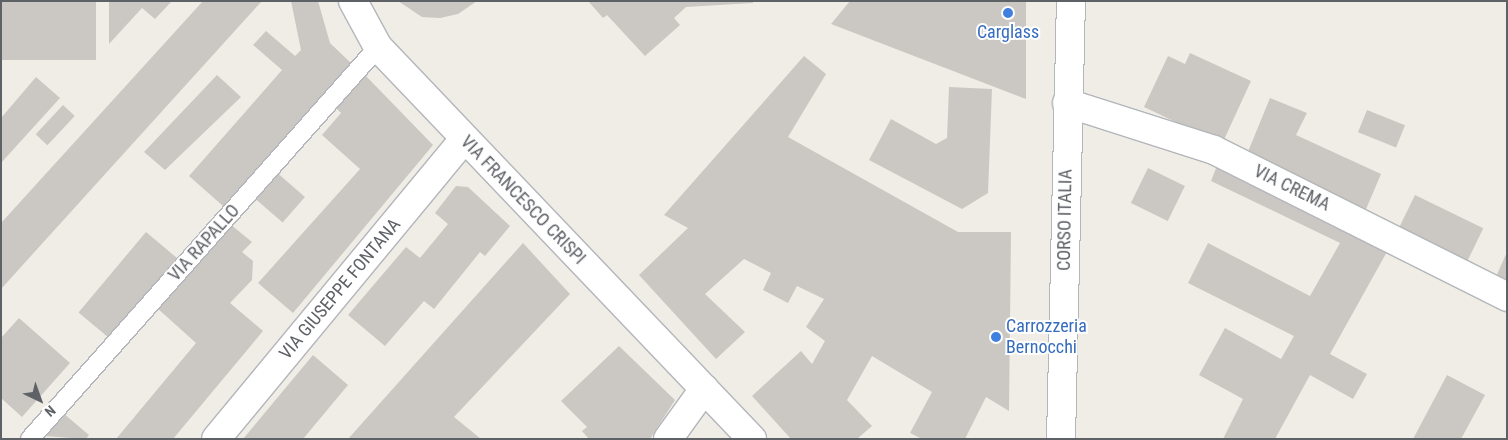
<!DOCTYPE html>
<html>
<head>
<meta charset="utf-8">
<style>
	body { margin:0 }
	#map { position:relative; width:1508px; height:440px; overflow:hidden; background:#efede6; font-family:"Roboto Condensed",sans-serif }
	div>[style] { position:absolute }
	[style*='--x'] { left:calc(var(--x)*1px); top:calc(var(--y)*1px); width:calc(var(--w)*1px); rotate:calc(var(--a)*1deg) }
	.building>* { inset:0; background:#cbc8c3; transform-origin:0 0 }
	.roads { filter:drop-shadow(1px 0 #b3b6ba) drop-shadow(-1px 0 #b3b6ba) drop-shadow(0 1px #b3b6ba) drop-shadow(0 -1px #b3b6ba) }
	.lane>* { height:18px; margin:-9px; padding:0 9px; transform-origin:9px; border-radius:9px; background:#fff }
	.street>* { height:28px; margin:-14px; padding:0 14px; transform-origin:14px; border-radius:14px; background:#fff }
	.secondary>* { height:28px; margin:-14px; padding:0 14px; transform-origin:14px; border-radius:14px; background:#fff }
	.dots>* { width:14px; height:14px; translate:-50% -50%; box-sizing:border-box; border:2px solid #fff; border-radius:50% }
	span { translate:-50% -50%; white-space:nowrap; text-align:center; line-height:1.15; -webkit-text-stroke:4px #fff; paint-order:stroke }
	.shop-label { font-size:18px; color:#366cbe }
	.left { translate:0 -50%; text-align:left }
	.street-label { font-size:18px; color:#5e6166 }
	.frame { position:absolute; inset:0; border:2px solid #5e6166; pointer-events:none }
	.north { position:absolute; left:15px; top:375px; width:50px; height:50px; -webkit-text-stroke:4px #fff; paint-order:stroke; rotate:138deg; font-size:14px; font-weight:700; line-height:20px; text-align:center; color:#5e6166 }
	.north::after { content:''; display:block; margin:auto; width:18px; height:22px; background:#5e6166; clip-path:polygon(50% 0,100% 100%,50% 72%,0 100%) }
</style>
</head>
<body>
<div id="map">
	<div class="building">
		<i style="left:1px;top:1px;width:95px;height:59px"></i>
		<i style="clip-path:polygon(109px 1px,172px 1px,155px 19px,142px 8px,109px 44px)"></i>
		<i style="clip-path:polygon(203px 1px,262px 1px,1px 289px,1px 223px)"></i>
		<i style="clip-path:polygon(291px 1px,318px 1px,330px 43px,352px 64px,223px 206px,189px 176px,282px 70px,253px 45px,266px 31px,295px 56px,301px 50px)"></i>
		<i style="clip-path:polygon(398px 1px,477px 1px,458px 14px,440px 18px,422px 17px)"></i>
		<i style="clip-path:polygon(588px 1px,753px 1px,753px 3px,686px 7px,674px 18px,680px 25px,645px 56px,607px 15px,603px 18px)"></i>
		<i style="clip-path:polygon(850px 1px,1026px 1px,1026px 99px,831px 24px)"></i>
		<i style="clip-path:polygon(1190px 53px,1251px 81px,1222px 144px,1144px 107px,1168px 56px,1185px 64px)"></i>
		<i style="clip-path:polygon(804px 56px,826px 74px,788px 137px,958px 232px,1011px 232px,1009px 411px,986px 397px,965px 439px,922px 439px,910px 433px,932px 392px,872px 356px,847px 400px,872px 426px,857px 439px,791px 439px,752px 396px,801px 351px,812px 364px,825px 341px,806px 327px,824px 299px,797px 286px,788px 303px,763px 290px,771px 273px,744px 259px,705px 294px,745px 332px,716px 359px,639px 275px,688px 228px,664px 215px)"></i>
		<i style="clip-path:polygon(217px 75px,241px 97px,165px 170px,144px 152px)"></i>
		<i style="clip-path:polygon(365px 75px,433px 145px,293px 313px,258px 283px,360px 169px,322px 135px,341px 113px,335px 107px)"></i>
		<i style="clip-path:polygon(36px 77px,60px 98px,1px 163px,1px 118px)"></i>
		<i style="clip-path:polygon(949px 87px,992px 89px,988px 193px,962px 209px,869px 160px,891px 119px,936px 144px,947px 138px)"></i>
		<i style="clip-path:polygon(1270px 98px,1307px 113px,1296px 135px,1381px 174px,1364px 214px,1245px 159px)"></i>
		<i style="left:63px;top:105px;width:16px;height:40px;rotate:43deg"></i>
		<i style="left:1367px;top:110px;width:41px;height:24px;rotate:22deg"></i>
		<i style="clip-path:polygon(1220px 158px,1393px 241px,1330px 354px,1367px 374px,1353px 399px,1310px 375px,1275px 439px,1223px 439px,1243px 399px,1199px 375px,1225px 328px,1281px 359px,1294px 336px,1188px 283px,1208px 243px,1310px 296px,1340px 243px,1211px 181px)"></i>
		<i style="left:1148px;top:168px;width:41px;height:39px;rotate:26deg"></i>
		<i style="left:274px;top:170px;width:41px;height:34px;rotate:41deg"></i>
		<i style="clip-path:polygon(456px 186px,468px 187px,510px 226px,485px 256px,480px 252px,434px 309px,424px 301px,385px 346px,348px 315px,406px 247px,420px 258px,448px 224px,435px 213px)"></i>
		<i style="left:1415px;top:195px;width:76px;height:42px;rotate:26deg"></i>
		<i style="clip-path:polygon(230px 224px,252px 242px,242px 252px,253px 261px,252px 280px,230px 303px,263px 331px,173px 439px,116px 439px,196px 343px,157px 308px)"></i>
		<i style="left:146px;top:232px;width:43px;height:105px;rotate:40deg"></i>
		<i style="clip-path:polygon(523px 243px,570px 294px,454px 417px,481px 439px,348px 439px)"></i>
		<i style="clip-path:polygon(1507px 252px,1507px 284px,1495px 279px)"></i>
		<i style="clip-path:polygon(19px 318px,70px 363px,22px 417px,1px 398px,1px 338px)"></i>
		<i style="clip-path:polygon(619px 346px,675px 400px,650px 439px,589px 439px,582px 431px,587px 427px,561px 401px)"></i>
		<i style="clip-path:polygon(313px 355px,348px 385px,303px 439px,243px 439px)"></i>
		<i style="clip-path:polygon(1447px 375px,1485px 395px,1461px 439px,1413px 439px)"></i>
		<i style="clip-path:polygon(63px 413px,89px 435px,86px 439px,44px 436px)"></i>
	</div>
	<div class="roads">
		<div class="lane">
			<i style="--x:30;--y:439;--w:524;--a:-48.4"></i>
		</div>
		<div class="street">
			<i style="--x:353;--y:1;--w:52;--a:61.5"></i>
			<i style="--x:378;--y:47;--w:542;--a:46.35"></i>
			<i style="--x:1067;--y:103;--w:154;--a:17.7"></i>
			<i style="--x:1214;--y:150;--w:328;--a:26.6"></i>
			<i style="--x:216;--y:439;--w:389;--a:-50.4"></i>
			<i style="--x:668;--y:439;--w:62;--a:-54.2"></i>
		</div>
		<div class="secondary">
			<i style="--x:1061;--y:439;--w:438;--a:-88.7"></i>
		</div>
	</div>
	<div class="dots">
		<i style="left:1008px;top:13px;background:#3f7fe0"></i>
		<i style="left:996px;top:337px;background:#3f7fe0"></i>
	</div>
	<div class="shop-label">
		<span style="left:1008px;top:32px">Carglass</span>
		<span class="left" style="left:1006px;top:337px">Carrozzeria<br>Bernocchi</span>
	</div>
	<div class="street-label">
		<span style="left:1292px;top:188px;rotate:26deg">VIA CREMA</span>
		<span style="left:523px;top:200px;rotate:46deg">VIA FRANCESCO CRISPI</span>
		<span style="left:1065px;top:220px;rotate:-89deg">CORSO ITALIA</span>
		<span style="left:204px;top:243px;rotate:-48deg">VIA RAPALLO</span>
		<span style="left:340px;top:289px;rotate:-50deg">VIA GIUSEPPE FONTANA</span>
	</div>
	<div class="frame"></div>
	<div class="north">N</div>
</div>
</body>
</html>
